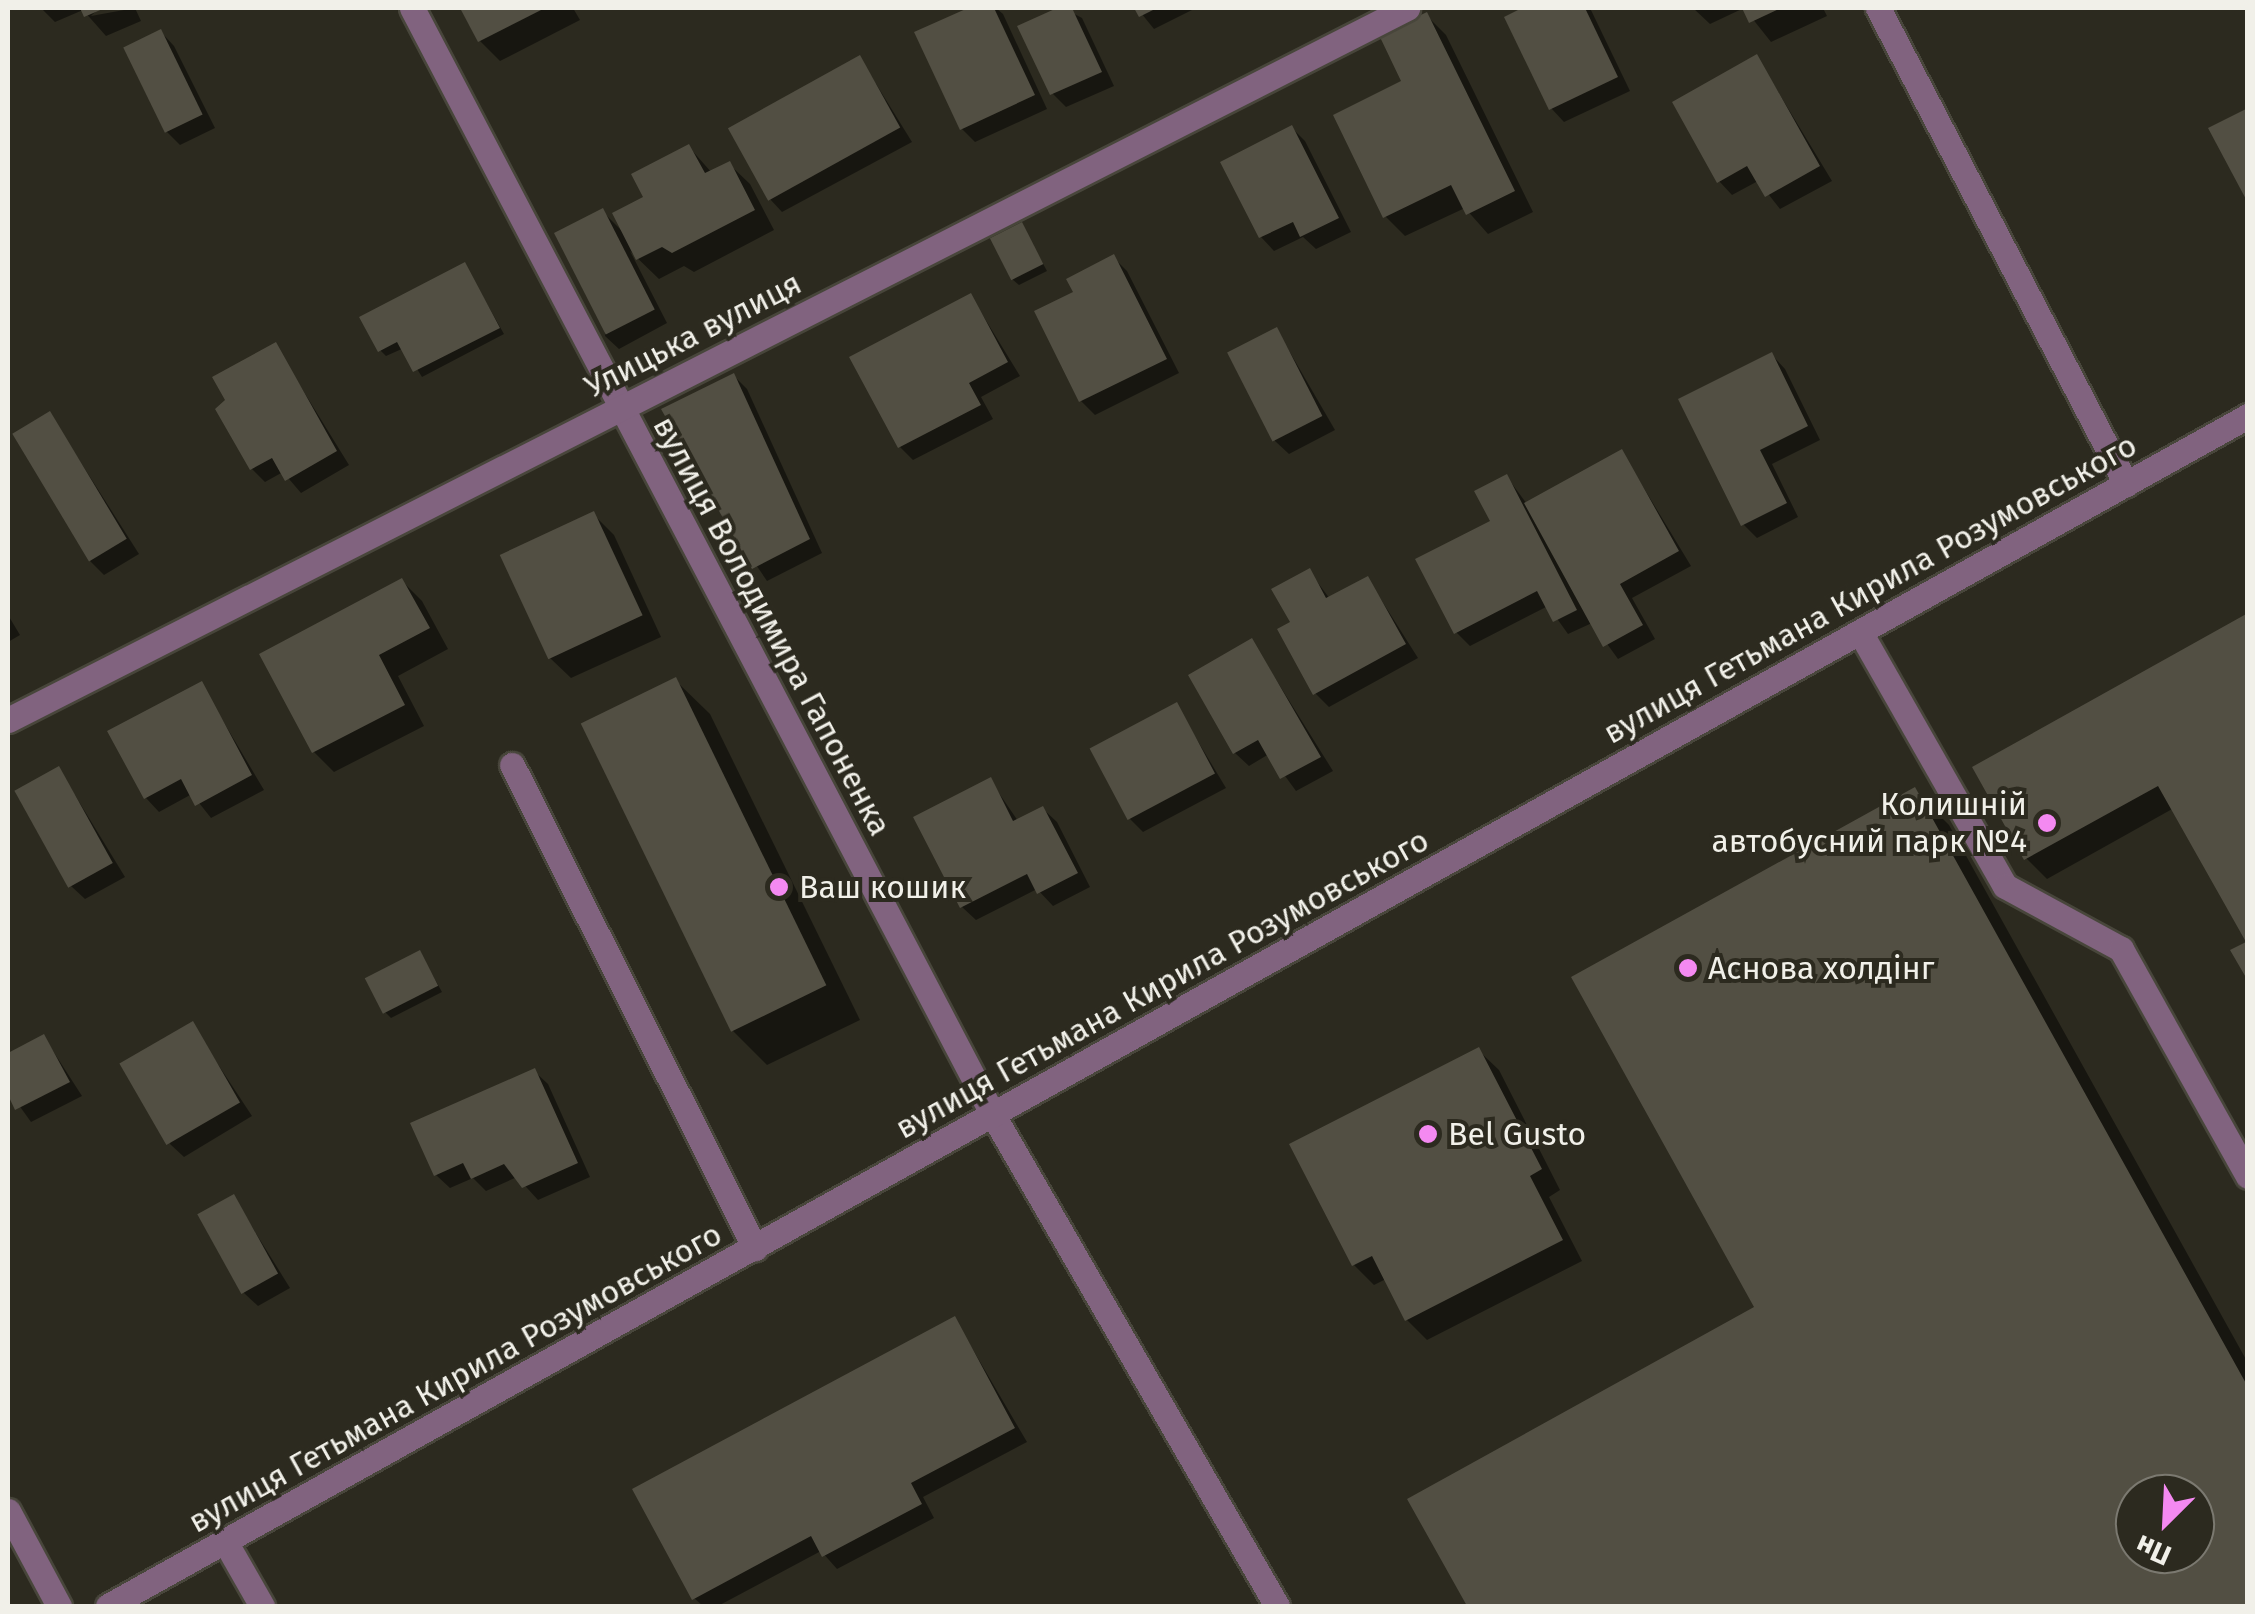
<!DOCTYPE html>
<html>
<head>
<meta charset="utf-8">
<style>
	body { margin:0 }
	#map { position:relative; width:2255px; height:1614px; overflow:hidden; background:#2c2a1f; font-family:"Fira Sans",sans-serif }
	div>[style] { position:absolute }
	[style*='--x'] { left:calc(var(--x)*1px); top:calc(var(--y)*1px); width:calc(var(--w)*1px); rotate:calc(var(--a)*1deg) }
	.shadow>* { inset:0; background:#0007 }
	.building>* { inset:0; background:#524f43; transform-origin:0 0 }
	.roads { filter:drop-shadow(2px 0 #48463b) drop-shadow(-2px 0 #48463b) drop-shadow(0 2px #48463b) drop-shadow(0 -2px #48463b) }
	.service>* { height:25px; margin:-12.5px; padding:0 12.5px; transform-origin:12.5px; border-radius:12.5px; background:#81637f }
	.minor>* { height:25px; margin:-12.5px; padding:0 12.5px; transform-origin:12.5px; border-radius:12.5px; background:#81637f }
	.dots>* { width:28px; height:28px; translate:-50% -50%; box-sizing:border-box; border:5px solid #2c2a1f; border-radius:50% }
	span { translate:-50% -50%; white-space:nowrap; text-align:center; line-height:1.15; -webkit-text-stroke:8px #2c2a1f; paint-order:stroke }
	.street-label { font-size:32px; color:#f1f0e9 }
	.poi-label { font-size:32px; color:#f1f0e9 }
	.right { translate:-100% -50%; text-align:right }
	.left { translate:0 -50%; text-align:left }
	.frame { position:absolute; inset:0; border:10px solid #f1f0e9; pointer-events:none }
	.north { position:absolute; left:2115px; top:1474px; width:100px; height:100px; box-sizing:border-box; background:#2c2a1f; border:2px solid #7b7970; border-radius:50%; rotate:204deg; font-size:28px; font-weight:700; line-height:40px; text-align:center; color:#f1f0e9 }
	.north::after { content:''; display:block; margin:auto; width:35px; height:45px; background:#f489f1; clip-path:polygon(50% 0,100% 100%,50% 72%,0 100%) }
</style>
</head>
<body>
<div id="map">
	<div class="shadow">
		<i style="clip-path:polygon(41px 8px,99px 8px,91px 16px,135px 8px,141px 21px,106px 36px,83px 10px,55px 22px)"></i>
		<i style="clip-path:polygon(463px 8px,573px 8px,580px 20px,500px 61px,480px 41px)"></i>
		<i style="clip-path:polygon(974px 8px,996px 8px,1003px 14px,1047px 109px,975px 142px,962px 129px,917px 34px)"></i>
		<i style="clip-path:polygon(1063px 8px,1082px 18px,1114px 86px,1066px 107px,1053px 94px,1021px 27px)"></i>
		<i style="clip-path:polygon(1137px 8px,1196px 8px,1154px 29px)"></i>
		<i style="clip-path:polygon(1528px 8px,1590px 8px,1630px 91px,1564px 122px,1551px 108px,1507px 18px)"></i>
		<i style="clip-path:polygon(1693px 8px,1823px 8px,1827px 16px,1771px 42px,1744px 8px,1710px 24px)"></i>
		<i style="clip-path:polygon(1426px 15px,1446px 35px,1533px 212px,1488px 234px,1465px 208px,1405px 236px,1385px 216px)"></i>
		<i style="clip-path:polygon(161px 32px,174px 46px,215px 128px,180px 145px,166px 131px)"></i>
		<i style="clip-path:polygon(1757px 57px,1832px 181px,1780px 209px,1758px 181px,1732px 195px,1719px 181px)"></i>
		<i style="clip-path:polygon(860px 58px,912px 142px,782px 212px,769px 198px)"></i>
		<i style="clip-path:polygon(1292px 128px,1305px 141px,1351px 232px,1316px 249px,1303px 237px,1274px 251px,1261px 237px)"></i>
		<i style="clip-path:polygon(689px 147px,712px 173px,729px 164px,750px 184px,774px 230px,694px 272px,684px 266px,659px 279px,630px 251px,667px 323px,619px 349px,605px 336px,602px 211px,623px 232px)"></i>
		<i style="clip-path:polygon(1022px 225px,1047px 271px,1019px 285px,1012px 279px)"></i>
		<i style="clip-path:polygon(1114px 258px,1127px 271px,1179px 373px,1095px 415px,1081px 401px,1037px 312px,1076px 294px)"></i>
		<i style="clip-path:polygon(465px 265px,504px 334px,422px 377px,404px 348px,386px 356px,380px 350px)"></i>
		<i style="clip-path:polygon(971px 296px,1020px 376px,981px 397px,993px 419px,913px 460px,900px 447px)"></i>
		<i style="clip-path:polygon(1277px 330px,1335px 430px,1289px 454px,1275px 441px)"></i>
		<i style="clip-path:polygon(275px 345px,349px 465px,301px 493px,283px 472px,265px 482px,252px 469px)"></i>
		<i style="clip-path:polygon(1772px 355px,1785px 369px,1820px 440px,1772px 464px,1798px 517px,1757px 538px,1743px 524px)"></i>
		<i style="clip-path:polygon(734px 376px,747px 389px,822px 553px,767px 581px,703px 487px,664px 410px)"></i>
		<i style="clip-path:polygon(50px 414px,139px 554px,104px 575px,90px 561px)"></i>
		<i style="clip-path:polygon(1622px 452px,1691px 566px,1632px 598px,1655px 639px,1618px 659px,1592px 623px,1568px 634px,1548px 606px,1470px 646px,1456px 632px,1507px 477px,1527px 504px)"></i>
		<i style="clip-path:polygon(593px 514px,614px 535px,661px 637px,571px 678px,550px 658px)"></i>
		<i style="clip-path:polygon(1309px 571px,1330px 599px,1368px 579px,1418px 658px,1329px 707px,1315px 693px,1293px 623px)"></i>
		<i style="clip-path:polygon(402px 581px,422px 601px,448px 649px,398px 676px,424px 726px,334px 772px,314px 752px,263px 655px)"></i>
		<i style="clip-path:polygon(8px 615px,20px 635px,8px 642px)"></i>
		<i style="clip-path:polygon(2248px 616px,2174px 808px,2047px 879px,2026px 858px)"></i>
		<i style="clip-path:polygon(1252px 641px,1333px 771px,1296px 791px,1269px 754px,1249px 766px,1235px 753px,1191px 676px)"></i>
		<i style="clip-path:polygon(675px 680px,710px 714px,860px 1020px,767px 1065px,732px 1030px)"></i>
		<i style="clip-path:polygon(201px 684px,264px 790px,211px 818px,192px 794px,159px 812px,146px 798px)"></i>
		<i style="clip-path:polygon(1176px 705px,1226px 788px,1143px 832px,1129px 818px)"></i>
		<i style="clip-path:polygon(59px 769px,125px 877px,85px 899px,71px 886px)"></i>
		<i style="clip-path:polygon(990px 780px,1018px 821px,1043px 809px,1057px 822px,1090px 887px,1053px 906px,1037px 889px,976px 920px,962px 907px,917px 818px)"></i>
		<i style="clip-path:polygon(evenodd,1914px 790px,1949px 825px,2248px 1363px,2248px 1606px,1470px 1606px,1411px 1500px,1757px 1308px,1914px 790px,2135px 1494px,2195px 1494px,2195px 1554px,2135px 1554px,2135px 1494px)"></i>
		<i style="clip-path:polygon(420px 953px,442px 992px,391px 1018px,385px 1012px)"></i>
		<i style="clip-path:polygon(192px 1025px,252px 1116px,184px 1157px,170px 1144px)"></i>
		<i style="clip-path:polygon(44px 1037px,82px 1096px,31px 1122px,8px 1090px,8px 1056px)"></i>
		<i style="clip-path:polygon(1478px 1050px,1499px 1070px,1560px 1190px,1549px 1197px,1582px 1261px,1427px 1340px,1407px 1320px,1386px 1279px,1374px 1285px,1354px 1265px)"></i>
		<i style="clip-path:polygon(534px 1071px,548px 1084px,590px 1177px,538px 1200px,517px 1177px,486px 1191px,473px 1178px,450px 1188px,436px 1175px)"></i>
		<i style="clip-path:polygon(234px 1198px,290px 1288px,258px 1306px,244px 1293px)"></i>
		<i style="clip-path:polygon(955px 1319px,1027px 1442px,923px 1497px,934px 1518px,837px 1569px,821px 1551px,718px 1606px,703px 1606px,694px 1598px)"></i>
	</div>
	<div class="building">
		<i style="clip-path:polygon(80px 8px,105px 8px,84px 17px)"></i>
		<i style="clip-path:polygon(460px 8px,545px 8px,478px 42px)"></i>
		<i style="clip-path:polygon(968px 8px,994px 8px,1035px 95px,960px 130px,914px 32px)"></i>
		<i style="clip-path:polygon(1057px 8px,1072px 8px,1102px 72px,1050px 95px,1017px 26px)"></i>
		<i style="clip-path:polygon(1134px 8px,1157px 8px,1139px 17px)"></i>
		<i style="clip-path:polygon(1522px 8px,1585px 8px,1618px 77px,1549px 110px,1504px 17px)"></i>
		<i style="clip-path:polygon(1742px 8px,1781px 8px,1749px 23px)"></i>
		<i style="clip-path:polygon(1427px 12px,1515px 191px,1466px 215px,1451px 185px,1383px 218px,1333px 115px,1401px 81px,1379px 35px)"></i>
		<i style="left:161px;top:29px;width:95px;height:42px;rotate:64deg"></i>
		<i style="clip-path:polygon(1757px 54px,1820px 166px,1765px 197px,1747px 166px,1717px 183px,1672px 102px)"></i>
		<i style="left:860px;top:55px;width:83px;height:151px;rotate:61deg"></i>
		<i style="clip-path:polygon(2248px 108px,2248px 203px,2208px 128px)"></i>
		<i style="clip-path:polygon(1292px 125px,1339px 218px,1300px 237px,1293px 222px,1259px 238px,1220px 162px)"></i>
		<i style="clip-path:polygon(689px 144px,705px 173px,730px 161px,755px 210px,672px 253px,662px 247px,636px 260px,612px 213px,643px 197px,631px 174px)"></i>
		<i style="left:603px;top:208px;width:114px;height:55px;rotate:63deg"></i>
		<i style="left:1022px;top:222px;width:47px;height:36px;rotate:63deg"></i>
		<i style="clip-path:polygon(1114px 254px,1167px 359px,1079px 402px,1034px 311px,1073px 292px,1066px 279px)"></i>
		<i style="clip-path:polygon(465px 262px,500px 328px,413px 372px,397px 342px,378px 352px,359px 317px)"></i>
		<i style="clip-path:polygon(971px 293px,1008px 362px,969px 383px,981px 405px,898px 448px,849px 357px)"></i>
		<i style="left:1277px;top:327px;width:100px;height:56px;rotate:63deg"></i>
		<i style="clip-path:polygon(276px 342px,337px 451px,285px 481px,272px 458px,250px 470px,215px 409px,225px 400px,212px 377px)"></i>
		<i style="clip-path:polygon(1772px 352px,1808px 426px,1760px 450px,1787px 503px,1741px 526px,1678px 399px)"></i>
		<i style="clip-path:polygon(734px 373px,810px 539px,752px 569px,661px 409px)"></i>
		<i style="left:50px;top:411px;width:149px;height:44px;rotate:59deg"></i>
		<i style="clip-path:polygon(1622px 449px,1679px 551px,1620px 584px,1643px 625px,1603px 647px,1524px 503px)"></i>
		<i style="clip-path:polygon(1507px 474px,1577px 610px,1553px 622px,1537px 591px,1454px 634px,1415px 559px,1490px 521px,1474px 491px)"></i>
		<i style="left:594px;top:511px;width:115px;height:104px;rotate:65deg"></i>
		<i style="clip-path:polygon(1310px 568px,1326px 598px,1368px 576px,1406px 644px,1313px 695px,1277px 629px,1290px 622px,1271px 589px)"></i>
		<i style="clip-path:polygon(402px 578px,430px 628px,379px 655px,405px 705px,312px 753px,259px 654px)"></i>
		<i style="clip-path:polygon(2248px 613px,2248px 981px,2230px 950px,2246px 942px,2158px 786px,2024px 860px,1972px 767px)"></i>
		<i style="clip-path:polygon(1252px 638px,1321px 757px,1280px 779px,1258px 740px,1233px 754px,1188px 675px)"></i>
		<i style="left:676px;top:677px;width:343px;height:106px;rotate:64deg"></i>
		<i style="clip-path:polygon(202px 681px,252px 775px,195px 806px,181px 779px,144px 799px,107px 731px)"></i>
		<i style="left:1177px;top:702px;width:81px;height:99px;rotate:62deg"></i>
		<i style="left:59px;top:766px;width:111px;height:51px;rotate:61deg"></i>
		<i style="clip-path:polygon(991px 777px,1013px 821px,1043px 806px,1078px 873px,1037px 894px,1027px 874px,960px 908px,913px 817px)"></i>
		<i style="clip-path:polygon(evenodd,1915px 787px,2248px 1387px,2248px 1606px,1467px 1606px,1407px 1499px,1754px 1307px,1571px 977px,1915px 787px,2135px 1494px,2195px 1494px,2195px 1554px,2135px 1554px,2135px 1494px)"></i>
		<i style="left:420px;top:950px;width:40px;height:62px;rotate:63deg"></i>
		<i style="left:193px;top:1021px;width:94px;height:85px;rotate:60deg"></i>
		<i style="clip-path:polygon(44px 1034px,70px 1082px,15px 1110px,8px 1095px,8px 1053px)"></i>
		<i style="clip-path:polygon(1479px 1047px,1542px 1169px,1530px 1176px,1563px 1240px,1405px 1321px,1372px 1256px,1352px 1266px,1289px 1144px)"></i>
		<i style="clip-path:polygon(535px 1068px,578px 1163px,522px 1188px,504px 1164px,471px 1179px,463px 1163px,434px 1176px,410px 1123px)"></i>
		<i style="left:234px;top:1194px;width:91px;height:42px;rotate:61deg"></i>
		<i style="clip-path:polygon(955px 1316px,1015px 1428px,911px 1483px,922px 1504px,822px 1557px,811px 1536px,692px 1600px,632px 1489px)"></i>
	</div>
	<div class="roads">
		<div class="service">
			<i style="--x:1860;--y:632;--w:292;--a:60.3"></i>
			<i style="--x:2005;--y:886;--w:132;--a:28.5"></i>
			<i style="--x:2121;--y:949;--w:260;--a:60.8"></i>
			<i style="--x:512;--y:765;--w:541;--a:63.29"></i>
			<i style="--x:993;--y:1115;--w:567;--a:59.95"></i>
			<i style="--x:226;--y:1543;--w:73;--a:60.3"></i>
		</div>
		<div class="minor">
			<i style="--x:412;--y:8;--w:1250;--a:62.31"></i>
			<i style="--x:1878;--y:8;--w:537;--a:62.48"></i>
			<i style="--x:8;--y:720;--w:1570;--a:-26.97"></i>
			<i style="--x:8;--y:1511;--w:108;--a:61.8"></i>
			<i style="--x:108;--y:1606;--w:2449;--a:-29.08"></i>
		</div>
	</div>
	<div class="dots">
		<i style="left:2047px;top:823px;background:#f489f1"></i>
		<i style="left:779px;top:887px;background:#f489f1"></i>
		<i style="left:1688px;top:968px;background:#f489f1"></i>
		<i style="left:1428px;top:1134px;background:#f489f1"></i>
	</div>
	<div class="street-label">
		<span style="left:693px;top:335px;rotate:-27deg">Улицька вулиця</span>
		<span style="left:1870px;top:589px;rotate:-29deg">вулиця Гетьмана Кирила Розумовського</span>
		<span style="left:772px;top:626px;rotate:62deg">вулиця Володимира Гапоненка</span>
		<span style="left:1162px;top:984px;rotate:-29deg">вулиця Гетьмана Кирила Розумовського</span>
		<span style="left:455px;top:1378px;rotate:-29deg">вулиця Гетьмана Кирила Розумовського</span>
	</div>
	<div class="poi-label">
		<span class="right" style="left:2027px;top:823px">Колишній<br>автобусний парк №4</span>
		<span class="left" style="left:799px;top:887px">Ваш кошик</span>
		<span class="left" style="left:1708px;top:968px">Аснова холдінг</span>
		<span class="left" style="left:1448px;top:1134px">Bel Gusto</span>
	</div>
	<div class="frame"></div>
	<div class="north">Пн</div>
</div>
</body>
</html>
